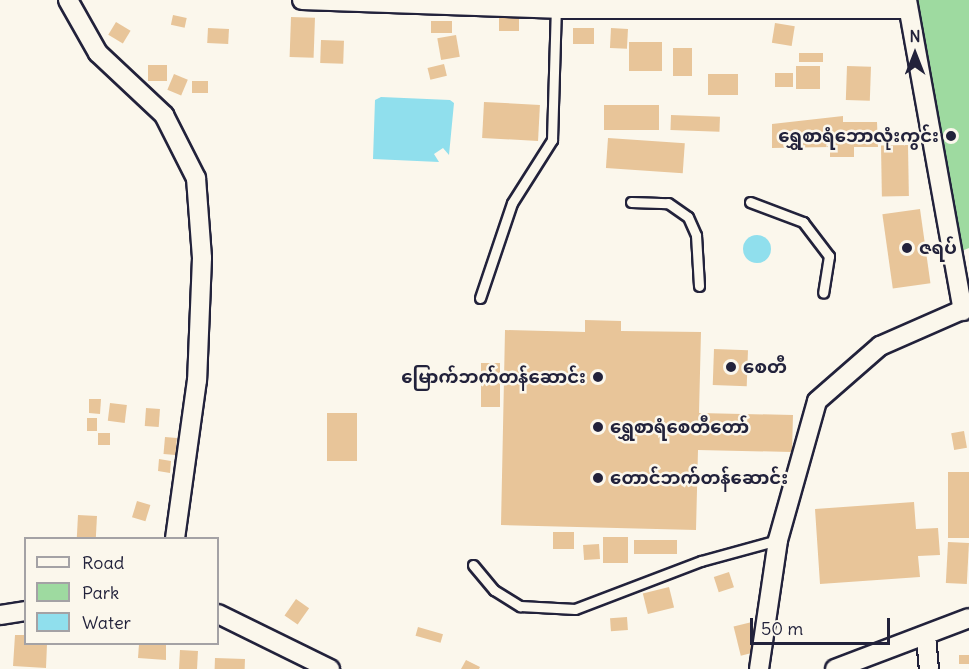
<!DOCTYPE html>
<html>
<head>
<meta charset="utf-8">
<style>
	body { margin:0 }
	#map { position:relative; width:969px; height:669px; overflow:hidden; background:#fbf7ec; font-family:Delius,"Noto Sans Myanmar",sans-serif }
	div>[style] { position:absolute }
	[style*='--x'] { left:calc(var(--x)*1px); top:calc(var(--y)*1px); width:calc(var(--w)*1px); rotate:calc(var(--a)*1deg) }
	.green>* { inset:0; background:#9edaa0 }
	.water>* { inset:0; background:#90dfed }
	.round { border-radius:50% }
	.building>* { inset:0; background:#e8c599; transform-origin:0 0 }
	.roads { filter:drop-shadow(2px 0 #22223b) drop-shadow(-2px 0 #22223b) drop-shadow(0 2px #22223b) drop-shadow(0 -2px #22223b) }
	.service>* { height:9px; margin:-4.5px; padding:0 4.5px; transform-origin:4.5px; border-radius:4.5px; background:#fbf7ec }
	.minor>* { height:18px; margin:-9px; padding:0 9px; transform-origin:9px; border-radius:9px; background:#fbf7ec }
	.dots>* { width:16px; height:16px; translate:-50% -50%; box-sizing:border-box; border:3px solid #fbf7ec; border-radius:50% }
	span { translate:-50% -50%; white-space:nowrap; text-align:center; line-height:1.15; -webkit-text-stroke:5px #fbf7ec; paint-order:stroke }
	.poi-label { font-size:18px; color:#22223b; font-weight:700 }
	.right { translate:-100% -50%; text-align:right }
	.left { translate:0 -50%; text-align:left }
	.legend { position:absolute; left:24px; top:537px; width:195px; height:108px; box-sizing:border-box; background:#fbf7ec; border:2px solid #a4a2a5; margin:0; padding:8px 10px; list-style:none; font-size:18px; color:#22223b }
	.legend li { display:flex; align-items:center; gap:12px; height:30px }
	.legend b { width:30px; border:2px solid #a4a2a5 }
	.north { position:absolute; left:885px; top:24px; width:60px; height:60px; -webkit-text-stroke:4px #fbf7ec; paint-order:stroke; rotate:0deg; font-size:16px; font-weight:700; line-height:24px; text-align:center; color:#22223b }
	.north::after { content:''; display:block; margin:auto; width:21px; height:27px; background:#22223b; clip-path:polygon(50% 0,100% 100%,50% 72%,0 100%) }
	.scale { position:absolute; left:750px; top:618px; width:140px; height:27px; box-sizing:border-box; border:3px solid #22223b; border-top:0; padding-left:8px; font-size:18px; line-height:21px; white-space:nowrap; color:#22223b; -webkit-text-stroke:4px #fbf7ec; paint-order:stroke }
</style>
</head>
<body>
<div id="map">
	<div class="green">
		<i style="clip-path:polygon(912px 0,969px 0,969px 248px,951px 255px)"></i>
	</div>
	<div class="water">
		<i style="clip-path:polygon(381px 97px,450px 100px,454px 103px,449px 155px,443px 148px,434px 154px,439px 162px,373px 159px,375px 100px)"></i>
		<i class="round" style="left:743px;top:235px;width:28px;height:28px"></i>
	</div>
	<div class="building">
		<i style="left:173px;top:15px;width:14px;height:10px;rotate:12deg"></i>
		<i style="left:291px;top:17px;width:24px;height:40px;rotate:2deg"></i>
		<i style="left:499px;top:17px;width:20px;height:14px"></i>
		<i style="left:452px;top:21px;width:12px;height:21px;rotate:90deg"></i>
		<i style="left:116px;top:22px;width:17px;height:15px;rotate:31deg"></i>
		<i style="left:775px;top:23px;width:20px;height:20px;rotate:9deg"></i>
		<i style="left:208px;top:28px;width:21px;height:15px;rotate:3deg"></i>
		<i style="left:573px;top:28px;width:21px;height:16px"></i>
		<i style="left:611px;top:28px;width:17px;height:20px;rotate:3deg"></i>
		<i style="left:456px;top:35px;width:22px;height:19px;rotate:80deg"></i>
		<i style="left:321px;top:40px;width:23px;height:23px;rotate:2deg"></i>
		<i style="left:662px;top:42px;width:29px;height:33px;rotate:90deg"></i>
		<i style="left:673px;top:48px;width:19px;height:28px"></i>
		<i style="left:823px;top:53px;width:9px;height:24px;rotate:90deg"></i>
		<i style="left:444px;top:64px;width:12px;height:17px;rotate:76deg"></i>
		<i style="left:148px;top:65px;width:19px;height:16px"></i>
		<i style="left:796px;top:66px;width:24px;height:23px"></i>
		<i style="left:847px;top:66px;width:24px;height:34px;rotate:2deg"></i>
		<i style="left:775px;top:73px;width:18px;height:14px"></i>
		<i style="left:174px;top:74px;width:15px;height:17px;rotate:23deg"></i>
		<i style="left:708px;top:74px;width:30px;height:21px"></i>
		<i style="left:192px;top:81px;width:16px;height:12px"></i>
		<i style="left:484px;top:102px;width:56px;height:36px;rotate:3deg"></i>
		<i style="left:659px;top:105px;width:25px;height:55px;rotate:90deg"></i>
		<i style="left:671px;top:115px;width:49px;height:15px;rotate:2deg"></i>
		<i style="clip-path:polygon(843px 116px,843px 122px,877px 122px,878px 147px,854px 147px,854px 157px,830px 157px,830px 147px,772px 148px,772px 124px)"></i>
		<i style="left:608px;top:138px;width:77px;height:30px;rotate:4deg"></i>
		<i style="left:908px;top:145px;width:51px;height:27px;rotate:89deg"></i>
		<i style="left:920px;top:209px;width:75px;height:38px;rotate:82deg"></i>
		<i style="clip-path:polygon(585px 320px,621px 321px,621px 331px,701px 332px,699px 413px,793px 415px,792px 452px,698px 450px,696px 530px,501px 525px,505px 330px,585px 332px)"></i>
		<i style="left:714px;top:349px;width:34px;height:36px;rotate:2deg"></i>
		<i style="left:481px;top:363px;width:19px;height:44px"></i>
		<i style="clip-path:polygon(89px 399px,101px 399px,100px 414px,89px 413px)"></i>
		<i style="left:110px;top:403px;width:17px;height:18px;rotate:7deg"></i>
		<i style="left:146px;top:408px;width:14px;height:18px;rotate:4deg"></i>
		<i style="left:327px;top:413px;width:30px;height:48px"></i>
		<i style="left:87px;top:418px;width:10px;height:13px"></i>
		<i style="left:964px;top:431px;width:17px;height:13px;rotate:80deg"></i>
		<i style="left:98px;top:433px;width:12px;height:12px"></i>
		<i style="left:165px;top:437px;width:12px;height:17px;rotate:5deg"></i>
		<i style="clip-path:polygon(159px 459px,171px 461px,170px 473px,158px 471px)"></i>
		<i style="left:948px;top:472px;width:21px;height:66px"></i>
		<i style="left:137px;top:501px;width:14px;height:17px;rotate:17deg"></i>
		<i style="clip-path:polygon(914px 502px,916px 529px,938px 528px,940px 555px,918px 556px,920px 577px,820px 584px,815px 509px)"></i>
		<i style="left:78px;top:515px;width:19px;height:22px;rotate:3deg"></i>
		<i style="left:553px;top:532px;width:21px;height:17px"></i>
		<i style="left:603px;top:537px;width:25px;height:26px"></i>
		<i style="left:634px;top:540px;width:43px;height:14px"></i>
		<i style="left:948px;top:542px;width:21px;height:41px;rotate:3deg"></i>
		<i style="left:599px;top:544px;width:15px;height:16px;rotate:86deg"></i>
		<i style="left:729px;top:572px;width:16px;height:16px;rotate:72deg"></i>
		<i style="left:669px;top:587px;width:21px;height:27px;rotate:76deg"></i>
		<i style="left:296px;top:599px;width:16px;height:20px;rotate:35deg"></i>
		<i style="left:627px;top:617px;width:13px;height:17px;rotate:86deg"></i>
		<i style="left:752px;top:622px;width:30px;height:19px;rotate:76deg"></i>
		<i style="left:418px;top:627px;width:26px;height:9px;rotate:16deg"></i>
		<i style="clip-path:polygon(15px 635px,26px 635px,26px 644px,47px 644px,46px 668px,13px 666px)"></i>
		<i style="clip-path:polygon(139px 644px,166px 644px,166px 660px,138px 658px)"></i>
		<i style="left:180px;top:650px;width:18px;height:19px;rotate:3deg"></i>
		<i style="left:969px;top:655px;width:9px;height:10px;rotate:90deg"></i>
		<i style="left:215px;top:658px;width:30px;height:11px;rotate:2deg"></i>
		<i style="clip-path:polygon(466px 660px,480px 667px,479px 669px,461px 669px)"></i>
	</div>
	<div class="roads">
		<div class="service">
			<i style="--x:631;--y:202;--w:37;--a:2"></i>
			<i style="--x:668;--y:203;--w:24;--a:35"></i>
			<i style="--x:688;--y:217;--w:20;--a:66"></i>
			<i style="--x:696;--y:235;--w:51;--a:86.6"></i>
			<i style="--x:750;--y:202;--w:57;--a:20.7"></i>
			<i style="--x:803;--y:222;--w:43;--a:52.6"></i>
			<i style="--x:829;--y:256;--w:37;--a:99"></i>
			<i style="--x:480;--y:298;--w:100;--a:-71.4"></i>
			<i style="--x:512;--y:203;--w:75;--a:-57.6"></i>
			<i style="--x:552;--y:140;--w:131;--a:-88.3"></i>
			<i style="--x:473;--y:565;--w:33;--a:50"></i>
			<i style="--x:494;--y:590;--w:31;--a:32"></i>
			<i style="--x:520;--y:606;--w:55;--a:3.1"></i>
			<i style="--x:575;--y:609;--w:135;--a:-20.9"></i>
			<i style="--x:701;--y:561;--w:80;--a:-15.3"></i>
		</div>
		<div class="minor">
			<i style="--x:68;--y:0;--w:61;--a:60.5"></i>
			<i style="--x:98;--y:53;--w:91;--a:43.2"></i>
			<i style="--x:164;--y:115;--w:71;--a:63.1"></i>
			<i style="--x:196;--y:178;--w:80;--a:85.7"></i>
			<i style="--x:202;--y:258;--w:122;--a:92.3"></i>
			<i style="--x:197;--y:380;--w:160;--a:97.9"></i>
			<i style="--x:302;--y:0;--w:254;--a:2"></i>
			<i style="--x:556;--y:9;--w:352;--a:0"></i>
			<i style="--x:907;--y:0;--w:316;--a:79.8"></i>
			<i style="--x:218;--y:614;--w:125;--a:26.2"></i>
			<i style="--x:0;--y:615;--w:26;--a:-9"></i>
			<i style="--x:926;--y:636;--w:33;--a:85"></i>
			<i style="--x:759;--y:669;--w:130;--a:-81.6"></i>
			<i style="--x:778;--y:540;--w:144;--a:-74.3"></i>
			<i style="--x:817;--y:401;--w:84;--a:-41.1"></i>
			<i style="--x:880;--y:346;--w:97;--a:-23.7"></i>
			<i style="--x:835;--y:669;--w:143;--a:-20.8"></i>
		</div>
	</div>
	<div class="dots">
		<i style="left:951px;top:136px;background:#22223b"></i>
		<i style="left:907px;top:248px;background:#22223b"></i>
		<i style="left:731px;top:367px;background:#22223b"></i>
		<i style="left:598px;top:377px;background:#22223b"></i>
		<i style="left:598px;top:427px;background:#22223b"></i>
		<i style="left:598px;top:478px;background:#22223b"></i>
	</div>
	<div class="poi-label">
		<span class="right" style="left:939px;top:136px">ရွှေစာရံဘောလုံးကွင်း</span>
		<span class="left" style="left:919px;top:248px">ဇရပ်</span>
		<span class="left" style="left:743px;top:367px">စေတီ</span>
		<span class="right" style="left:586px;top:377px">မြောက်ဘက်တန်ဆောင်း</span>
		<span class="left" style="left:610px;top:427px">ရွှေစာရံစေတီတော်</span>
		<span class="left" style="left:610px;top:478px">တောင်ဘက်တန်ဆောင်း</span>
	</div>
	<ul class="legend">
	<li><b style="height:8px;background:#fbf7ec"></b>Road</li>
	<li><b style="height:16px;background:#9edaa0"></b>Park</li>
	<li><b style="height:16px;background:#90dfed"></b>Water</li>
	</ul>
	<div class="north">N</div>
	<div class="scale">50 m</div>
</div>
</body>
</html>
